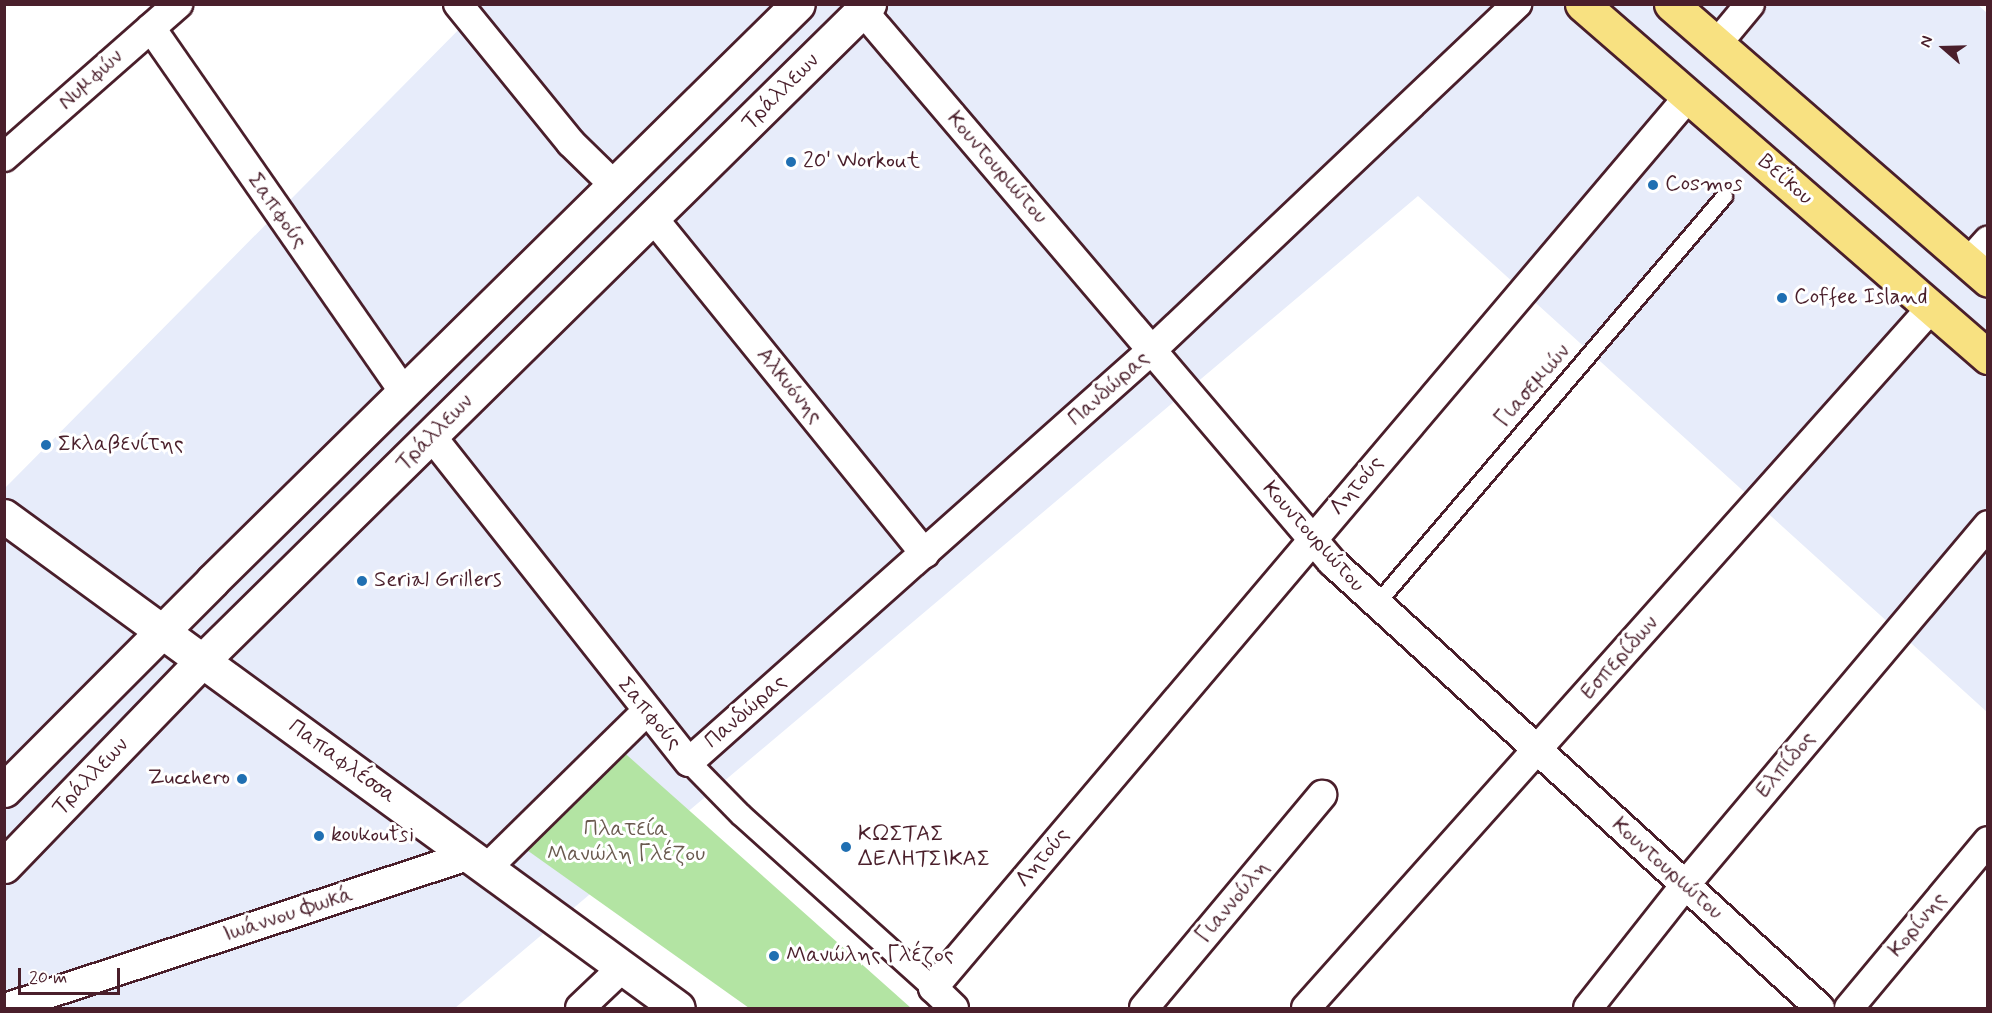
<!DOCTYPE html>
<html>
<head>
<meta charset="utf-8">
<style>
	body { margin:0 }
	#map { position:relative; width:1992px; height:1013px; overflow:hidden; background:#fff; font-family:Mynerve,sans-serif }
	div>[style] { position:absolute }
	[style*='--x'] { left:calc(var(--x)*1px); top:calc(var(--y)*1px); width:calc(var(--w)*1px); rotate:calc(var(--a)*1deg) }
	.built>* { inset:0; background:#e7ecfa }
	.green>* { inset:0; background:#b3e4a3 }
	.roads { filter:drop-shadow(2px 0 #4a1f2b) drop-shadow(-2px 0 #4a1f2b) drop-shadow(0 2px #4a1f2b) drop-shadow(0 -2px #4a1f2b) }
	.service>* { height:15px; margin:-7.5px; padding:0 7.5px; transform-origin:7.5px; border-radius:7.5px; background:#fff }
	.pedestrian>* { height:21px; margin:-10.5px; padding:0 10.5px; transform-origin:10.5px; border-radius:10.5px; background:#fff }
	.minor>* { height:28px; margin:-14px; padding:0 14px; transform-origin:14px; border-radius:14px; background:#fff }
	.tertiary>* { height:33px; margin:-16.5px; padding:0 16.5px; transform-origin:16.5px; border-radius:16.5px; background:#fff }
	.primary>* { height:33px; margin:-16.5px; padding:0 16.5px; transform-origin:16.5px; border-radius:16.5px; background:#f8e181 }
	.dots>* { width:16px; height:16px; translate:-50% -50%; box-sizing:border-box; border:3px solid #fff; border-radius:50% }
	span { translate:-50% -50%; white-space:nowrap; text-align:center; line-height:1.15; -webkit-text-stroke:6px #fff; paint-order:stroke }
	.street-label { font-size:22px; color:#4a1f2b }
	.poi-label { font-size:22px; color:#4a1f2b }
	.left { translate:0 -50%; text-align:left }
	.right { translate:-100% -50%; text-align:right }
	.park-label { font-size:22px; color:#6a5a4f }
	.frame { position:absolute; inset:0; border:6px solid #4a1f2b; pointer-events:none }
	.north { position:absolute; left:1914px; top:18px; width:60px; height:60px; -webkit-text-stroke:4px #fff; paint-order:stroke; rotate:290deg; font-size:16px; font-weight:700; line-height:24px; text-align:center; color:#4a1f2b }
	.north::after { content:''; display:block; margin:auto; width:21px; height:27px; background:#4a1f2b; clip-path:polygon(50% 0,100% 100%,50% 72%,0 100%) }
	.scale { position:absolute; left:18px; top:968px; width:102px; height:27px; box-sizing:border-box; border:3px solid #4a1f2b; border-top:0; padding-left:8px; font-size:18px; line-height:21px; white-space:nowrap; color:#4a1f2b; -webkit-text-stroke:4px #fff; paint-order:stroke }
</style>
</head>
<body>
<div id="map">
	<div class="built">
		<i style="clip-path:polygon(1977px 4px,1987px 13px,1987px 712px,1418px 196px,455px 1008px,5px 1008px,5px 488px,483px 5px)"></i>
	</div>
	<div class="green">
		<i style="clip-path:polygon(619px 748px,911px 1008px,749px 1008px,524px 848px)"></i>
	</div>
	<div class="roads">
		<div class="service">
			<i style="--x:1375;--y:605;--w:538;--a:-49.53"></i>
		</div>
		<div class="pedestrian">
			<i style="--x:689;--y:762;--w:73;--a:45.6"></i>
			<i style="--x:740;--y:814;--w:260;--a:42"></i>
		</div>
		<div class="minor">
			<i style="--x:458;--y:4;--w:179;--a:50.9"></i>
			<i style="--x:571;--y:143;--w:59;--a:44.3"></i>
			<i style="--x:863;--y:11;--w:724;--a:49.6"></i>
			<i style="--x:1332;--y:562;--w:661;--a:42.43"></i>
			<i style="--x:151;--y:28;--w:445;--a:55.2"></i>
			<i style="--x:1716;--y:45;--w:53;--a:-50.3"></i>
			<i style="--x:4;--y:157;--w:232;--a:-41.3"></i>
			<i style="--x:653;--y:218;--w:432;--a:51"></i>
			<i style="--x:1968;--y:263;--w:30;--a:-48"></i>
			<i style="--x:432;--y:437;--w:414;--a:51.7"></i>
			<i style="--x:689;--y:762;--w:621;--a:-41.67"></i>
			<i style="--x:1153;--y:349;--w:502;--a:-43.46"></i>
			<i style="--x:487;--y:868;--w:223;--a:-44.5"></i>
			<i style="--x:5;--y:1008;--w:489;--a:-18.2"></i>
			<i style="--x:580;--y:1008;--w:58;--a:-43.6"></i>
			<i style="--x:954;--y:1008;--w:29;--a:-136"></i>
			<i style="--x:933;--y:988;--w:1169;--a:-49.72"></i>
			<i style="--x:1144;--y:1008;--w:278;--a:-50.1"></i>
			<i style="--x:1306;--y:1008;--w:940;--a:-48.23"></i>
			<i style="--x:1588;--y:1008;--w:158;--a:-51.7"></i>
			<i style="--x:1686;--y:884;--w:469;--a:-49.9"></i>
			<i style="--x:1849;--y:1008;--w:217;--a:-50.2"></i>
		</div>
		<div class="tertiary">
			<i style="--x:4;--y:516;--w:834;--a:36.13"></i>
			<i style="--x:4;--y:790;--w:295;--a:-45.1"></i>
			<i style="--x:212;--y:581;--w:822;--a:-44.56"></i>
			<i style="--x:4;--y:866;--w:286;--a:-46"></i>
			<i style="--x:203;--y:660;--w:935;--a:-44.57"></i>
		</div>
		<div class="primary">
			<i style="--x:1582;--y:4;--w:538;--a:41.01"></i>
			<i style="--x:1671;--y:4;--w:420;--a:41"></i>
		</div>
	</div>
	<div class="dots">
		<i style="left:791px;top:162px;background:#1f6fb2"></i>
		<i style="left:1653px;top:185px;background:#1f6fb2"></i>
		<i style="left:1782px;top:298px;background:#1f6fb2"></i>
		<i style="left:46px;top:445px;background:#1f6fb2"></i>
		<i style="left:362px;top:581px;background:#1f6fb2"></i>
		<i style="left:242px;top:779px;background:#1f6fb2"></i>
		<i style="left:319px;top:836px;background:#1f6fb2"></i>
		<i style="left:846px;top:847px;background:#1f6fb2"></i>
		<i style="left:774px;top:956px;background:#1f6fb2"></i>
	</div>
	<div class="street-label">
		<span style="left:91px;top:80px;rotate:-42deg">Νυμφών</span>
		<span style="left:781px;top:92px;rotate:-45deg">Τράλλεων</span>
		<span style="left:997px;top:168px;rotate:49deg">Κουντουριώτου</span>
		<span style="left:1785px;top:180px;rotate:41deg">Βεΐκου</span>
		<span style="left:277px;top:211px;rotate:55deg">Σαπφούς</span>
		<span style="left:789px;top:386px;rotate:51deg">Αλκυόνης</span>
		<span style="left:1533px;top:386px;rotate:-49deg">Γιασεμιών</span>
		<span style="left:1109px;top:389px;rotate:-42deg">Πανδώρας</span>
		<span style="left:435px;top:433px;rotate:-45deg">Τράλλεων</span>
		<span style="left:1357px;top:486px;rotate:-50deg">Λητούς</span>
		<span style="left:1313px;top:537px;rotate:48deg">Κουντουριώτου</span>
		<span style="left:1620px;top:658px;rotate:-48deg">Εσπερίδων</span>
		<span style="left:746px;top:712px;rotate:-41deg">Πανδώρας</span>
		<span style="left:649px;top:714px;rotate:50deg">Σαπφούς</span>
		<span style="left:342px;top:762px;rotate:36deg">Παπαφλέσσα</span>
		<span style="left:1786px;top:765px;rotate:-50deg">Ελπίδος</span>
		<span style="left:91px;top:777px;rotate:-46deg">Τράλλεων</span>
		<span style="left:1043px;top:858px;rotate:-50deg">Λητούς</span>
		<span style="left:1667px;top:869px;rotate:42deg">Κουντουριώτου</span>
		<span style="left:1233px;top:902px;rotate:-50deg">Γιαννούλη</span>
		<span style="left:288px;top:915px;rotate:-18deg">Ιωάννου Φωκά</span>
		<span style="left:1918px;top:925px;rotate:-50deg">Κορίνης</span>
	</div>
	<div class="poi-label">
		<span class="left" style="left:803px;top:162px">20' Workout</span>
		<span class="left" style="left:1665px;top:185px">Cosmos</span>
		<span class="left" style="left:1794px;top:298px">Coffee Island</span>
		<span class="left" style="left:58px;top:445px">Σκλαβενίτης</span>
		<span class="left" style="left:374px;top:581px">Serial Grillers</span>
		<span class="right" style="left:230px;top:779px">Zucchero</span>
		<span class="left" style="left:858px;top:847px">ΚΩΣΤΑΣ<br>ΔΕΛΗΤΣΙΚΑΣ</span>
		<span class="left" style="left:331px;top:836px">koukoutsi</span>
		<span class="left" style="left:786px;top:956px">Μανώλης Γλέζος</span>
	</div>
	<div class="park-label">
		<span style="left:626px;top:842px">Πλατεία<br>Μανώλη Γλέζου</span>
	</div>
	<div class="frame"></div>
	<div class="north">N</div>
	<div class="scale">20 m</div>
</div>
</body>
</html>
